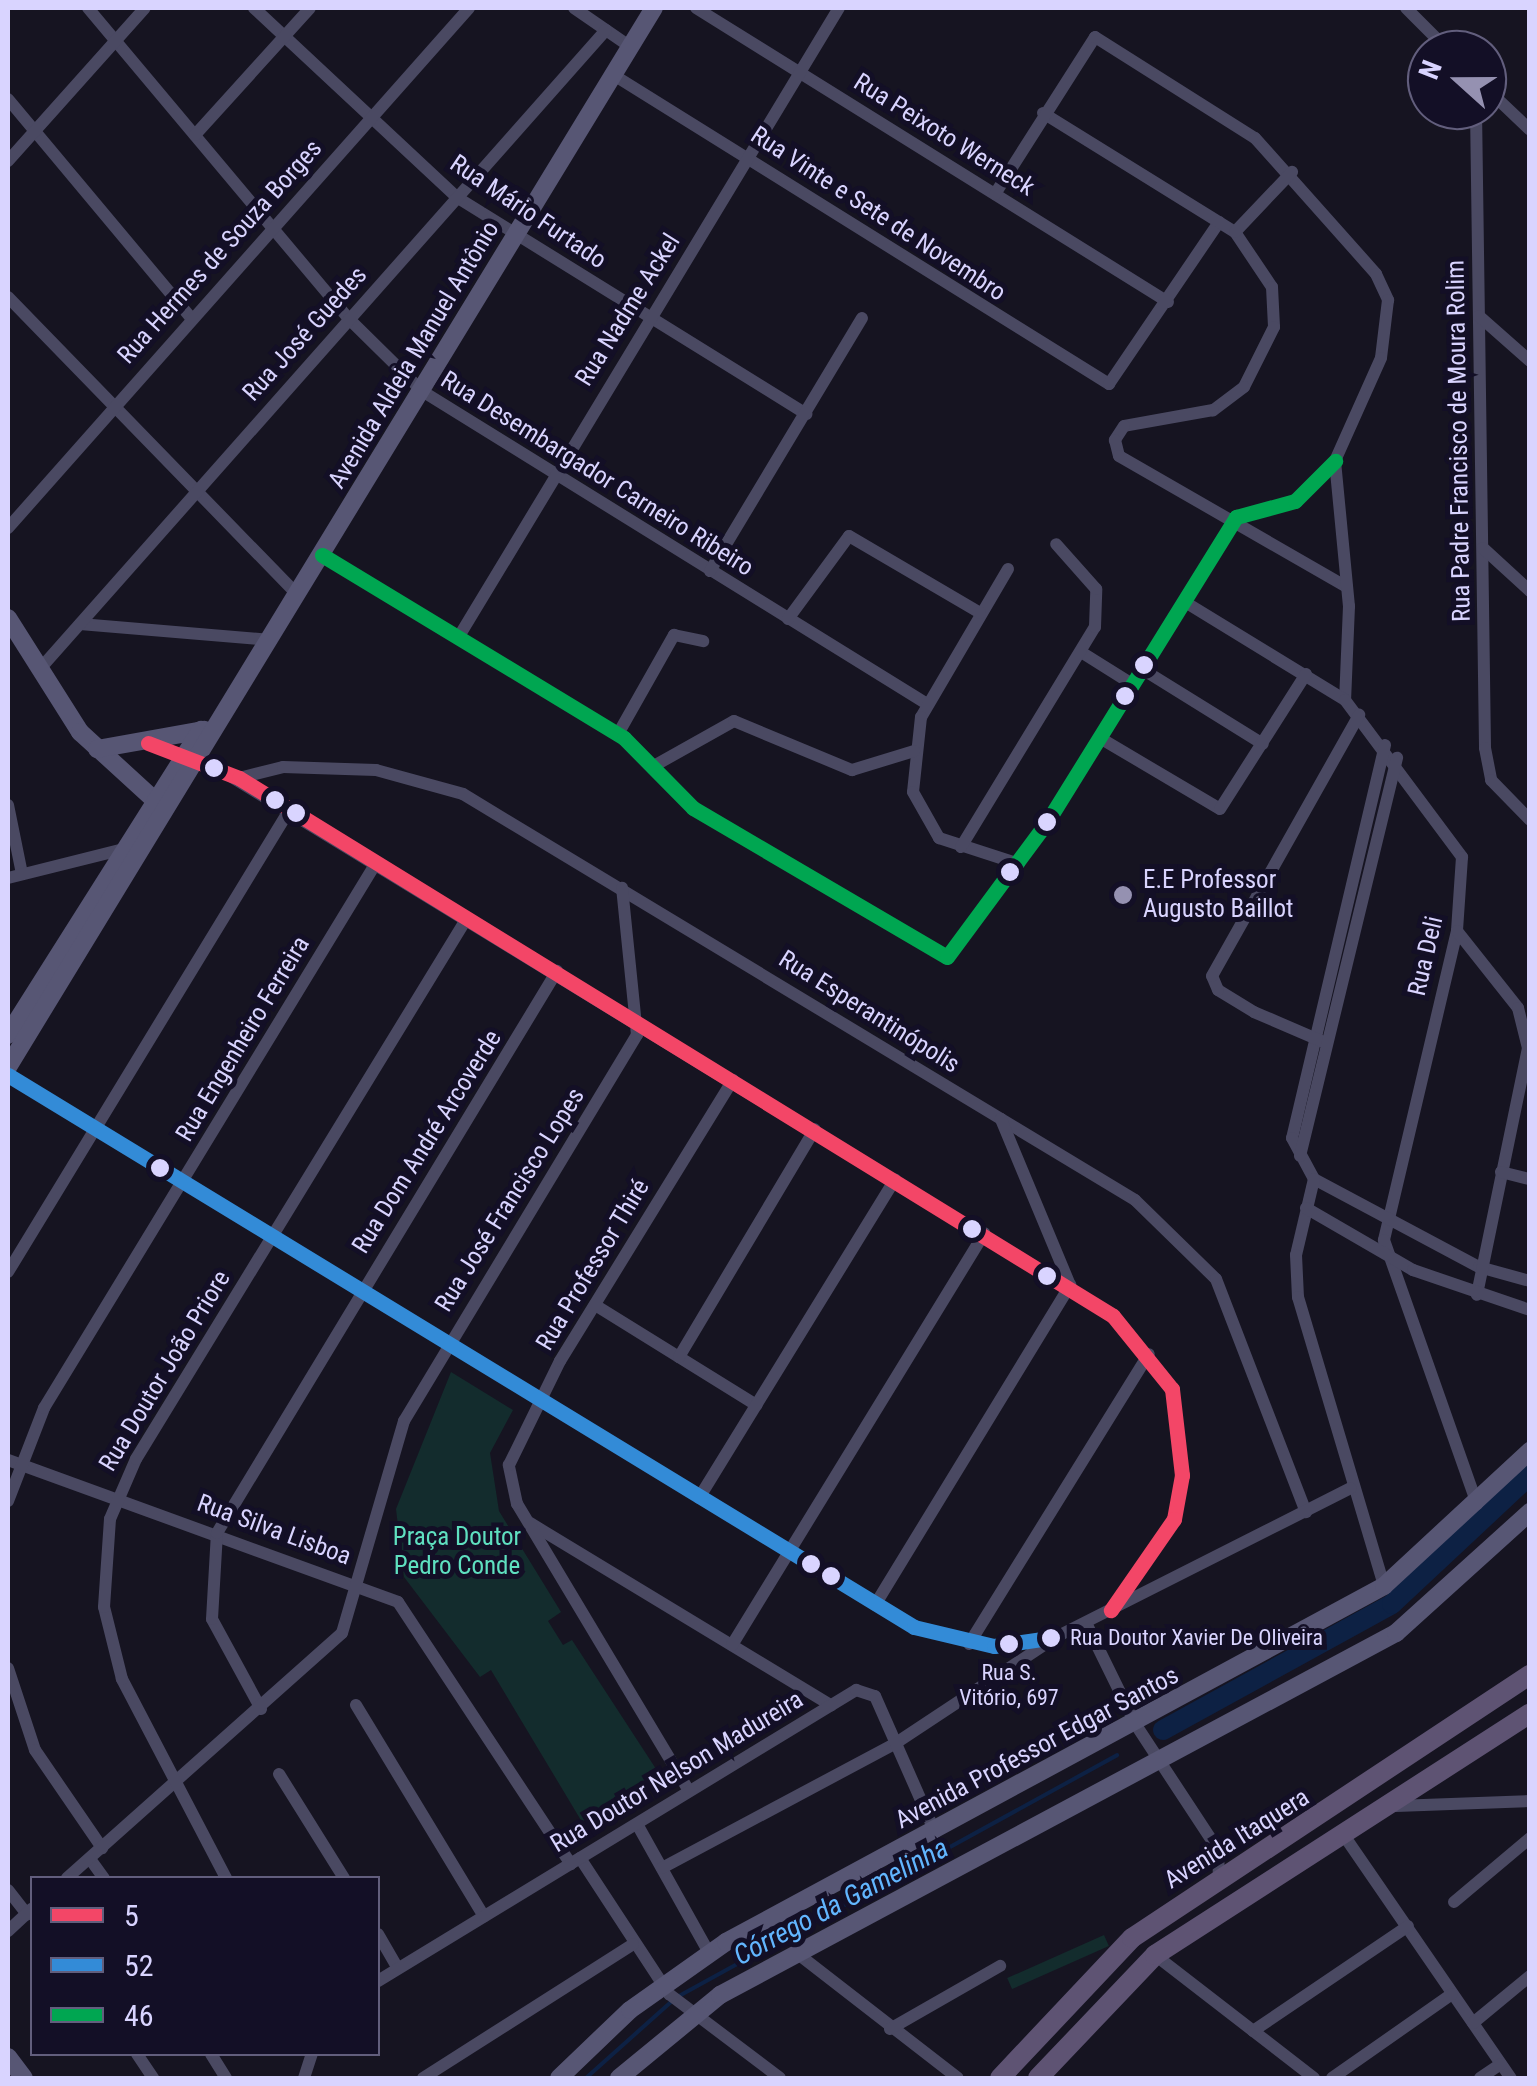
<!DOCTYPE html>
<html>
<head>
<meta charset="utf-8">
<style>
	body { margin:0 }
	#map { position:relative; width:1537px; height:2086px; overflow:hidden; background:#161421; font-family:"Roboto Condensed",sans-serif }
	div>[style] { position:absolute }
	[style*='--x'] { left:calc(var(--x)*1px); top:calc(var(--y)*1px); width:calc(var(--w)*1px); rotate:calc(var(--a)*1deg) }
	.green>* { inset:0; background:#132c2d; transform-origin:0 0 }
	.stream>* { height:4px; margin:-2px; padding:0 2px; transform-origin:2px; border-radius:2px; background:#0d2144 }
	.river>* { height:20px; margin:-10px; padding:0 10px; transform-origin:10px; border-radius:10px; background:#0d2144 }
	.street>* { height:12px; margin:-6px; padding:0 6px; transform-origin:6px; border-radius:6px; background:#4a4962 }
	.secondary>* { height:18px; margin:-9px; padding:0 9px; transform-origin:9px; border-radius:9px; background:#575674 }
	.primary>* { height:20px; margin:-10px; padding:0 10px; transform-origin:10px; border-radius:10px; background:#5e5373 }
	.bus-1>* { height:15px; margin:-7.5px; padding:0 7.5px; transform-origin:7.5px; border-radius:7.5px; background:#f34667 }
	.bus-2>* { height:15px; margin:-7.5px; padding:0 7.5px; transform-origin:7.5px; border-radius:7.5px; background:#338bd7 }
	.bus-3>* { height:15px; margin:-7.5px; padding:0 7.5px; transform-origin:7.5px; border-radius:7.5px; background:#00a651 }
	.dots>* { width:28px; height:28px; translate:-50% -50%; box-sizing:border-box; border:5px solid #130f26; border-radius:50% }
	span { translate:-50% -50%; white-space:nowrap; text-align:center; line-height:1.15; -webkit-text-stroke:10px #130f26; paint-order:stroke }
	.bus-label { font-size:22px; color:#d9d4ff }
	.left { translate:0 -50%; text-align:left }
	.street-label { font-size:25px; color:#d9d4ff }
	.poi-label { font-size:25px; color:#d9d4ff }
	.park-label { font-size:25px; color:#5fe0c0 }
	.water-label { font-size:28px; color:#62b6ff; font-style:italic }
	.frame { position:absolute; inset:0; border:10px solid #d9d4ff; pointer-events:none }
	.legend { position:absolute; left:30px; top:1876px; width:350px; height:180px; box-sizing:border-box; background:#130f26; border:2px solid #625e7d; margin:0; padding:12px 18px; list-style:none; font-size:30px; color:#d9d4ff }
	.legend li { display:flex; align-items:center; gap:20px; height:50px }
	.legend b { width:50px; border:2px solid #625e7d }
	.north { position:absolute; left:1407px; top:30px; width:100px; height:100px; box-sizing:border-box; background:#130f26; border:2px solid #625e7d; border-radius:50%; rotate:291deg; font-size:28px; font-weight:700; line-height:40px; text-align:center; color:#d9d4ff }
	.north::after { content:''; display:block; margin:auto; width:35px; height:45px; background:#9591b1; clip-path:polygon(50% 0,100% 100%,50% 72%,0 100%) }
</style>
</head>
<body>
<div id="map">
	<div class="green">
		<i style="clip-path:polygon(451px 1372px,513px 1410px,490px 1453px,499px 1511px,561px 1612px,548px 1621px,563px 1645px,572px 1640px,658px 1772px,582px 1822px,491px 1670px,480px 1677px,404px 1577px,396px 1509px)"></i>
		<i style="left:1104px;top:1935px;width:12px;height:106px;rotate:66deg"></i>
	</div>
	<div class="stream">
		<i style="--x:679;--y:1996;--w:500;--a:-28.8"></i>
		<i style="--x:586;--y:2078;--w:114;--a:-41.8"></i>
	</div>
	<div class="river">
		<i style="--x:1163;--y:1730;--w:261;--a:-28.8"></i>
		<i style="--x:1392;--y:1604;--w:189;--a:-43.1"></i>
	</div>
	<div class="street">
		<i style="--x:88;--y:8;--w:406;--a:50"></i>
		<i style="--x:349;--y:319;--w:103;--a:44.6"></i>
		<i style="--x:422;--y:391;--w:594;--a:31.79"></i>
		<i style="--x:254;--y:8;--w:279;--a:43"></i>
		<i style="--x:458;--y:198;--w:410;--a:31.8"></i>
		<i style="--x:574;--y:8;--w:67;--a:34.6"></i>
		<i style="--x:696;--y:8;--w:556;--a:31.92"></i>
		<i style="--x:1406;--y:8;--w:59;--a:45"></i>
		<i style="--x:612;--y:74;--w:586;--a:31.95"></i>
		<i style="--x:1109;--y:384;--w:196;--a:-55.8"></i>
		<i style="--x:1487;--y:89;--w:59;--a:43.6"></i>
		<i style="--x:8;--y:99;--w:285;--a:50.1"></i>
		<i style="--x:1476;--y:110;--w:638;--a:89.19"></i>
		<i style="--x:1485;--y:748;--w:33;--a:79"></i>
		<i style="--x:1491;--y:780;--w:56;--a:45.7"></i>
		<i style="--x:1043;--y:113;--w:226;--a:31.8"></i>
		<i style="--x:1235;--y:232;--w:66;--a:56.1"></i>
		<i style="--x:1272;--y:287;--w:40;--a:87.1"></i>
		<i style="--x:1274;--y:327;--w:67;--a:116.6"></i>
		<i style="--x:1244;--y:387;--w:39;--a:143"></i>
		<i style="--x:1213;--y:410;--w:90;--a:169.8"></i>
		<i style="--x:1124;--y:426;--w:17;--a:123"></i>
		<i style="--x:1115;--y:440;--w:16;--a:76"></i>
		<i style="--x:1119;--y:456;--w:263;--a:29.9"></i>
		<i style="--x:195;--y:135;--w:171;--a:-47.8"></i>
		<i style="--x:8;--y:161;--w:205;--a:-48.2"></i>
		<i style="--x:995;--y:194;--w:186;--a:-57.5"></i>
		<i style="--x:1095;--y:37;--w:189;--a:32.3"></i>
		<i style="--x:1255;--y:138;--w:182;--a:48.3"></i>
		<i style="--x:1376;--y:274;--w:29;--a:65"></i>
		<i style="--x:1388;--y:300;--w:58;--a:96.9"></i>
		<i style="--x:1381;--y:358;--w:113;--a:114.1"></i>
		<i style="--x:1335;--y:461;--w:146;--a:84.5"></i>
		<i style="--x:1349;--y:606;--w:94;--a:92.4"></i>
		<i style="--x:1235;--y:232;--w:83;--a:-46.5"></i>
		<i style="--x:8;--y:297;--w:416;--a:45.8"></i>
		<i style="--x:1479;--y:316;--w:68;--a:41.4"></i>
		<i style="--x:8;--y:528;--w:695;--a:-48.44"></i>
		<i style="--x:1483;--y:548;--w:64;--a:42.5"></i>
		<i style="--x:322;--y:555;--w:353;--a:31.2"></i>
		<i style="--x:624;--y:738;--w:98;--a:45.4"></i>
		<i style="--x:693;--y:808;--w:294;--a:30.4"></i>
		<i style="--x:947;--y:957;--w:168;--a:-53.5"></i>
		<i style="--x:1047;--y:822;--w:359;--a:-58.2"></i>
		<i style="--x:1236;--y:517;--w:61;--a:-15.2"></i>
		<i style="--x:1295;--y:501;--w:57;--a:-45"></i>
		<i style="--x:1008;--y:569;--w:172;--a:120.4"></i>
		<i style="--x:921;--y:717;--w:75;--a:96.1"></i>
		<i style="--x:913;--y:792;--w:53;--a:60.5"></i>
		<i style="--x:939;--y:838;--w:84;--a:18"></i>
		<i style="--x:710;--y:571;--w:295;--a:-59"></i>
		<i style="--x:1185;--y:602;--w:188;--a:31.5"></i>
		<i style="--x:1345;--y:700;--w:196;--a:53.3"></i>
		<i style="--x:1462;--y:857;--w:74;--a:93.9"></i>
		<i style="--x:1457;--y:931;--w:318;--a:103.3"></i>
		<i style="--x:1384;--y:1240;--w:280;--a:70.6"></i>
		<i style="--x:788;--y:619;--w:103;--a:-53.7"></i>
		<i style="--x:849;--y:536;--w:152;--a:30.4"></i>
		<i style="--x:80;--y:624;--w:192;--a:4.8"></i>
		<i style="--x:458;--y:638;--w:736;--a:-58.84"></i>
		<i style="--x:1081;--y:652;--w:60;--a:32.1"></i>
		<i style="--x:1142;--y:669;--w:142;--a:31.8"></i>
		<i style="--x:39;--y:670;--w:855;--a:-48.46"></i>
		<i style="--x:618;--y:734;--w:114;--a:-60.5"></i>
		<i style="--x:674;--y:635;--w:30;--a:12"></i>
		<i style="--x:1100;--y:738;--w:139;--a:30.6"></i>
		<i style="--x:1220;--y:809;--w:160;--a:-57.5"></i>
		<i style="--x:1385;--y:745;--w:404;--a:103.3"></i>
		<i style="--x:1292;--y:1138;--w:47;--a:61.8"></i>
		<i style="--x:1314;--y:1179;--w:187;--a:28.1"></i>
		<i style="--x:1479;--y:1267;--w:53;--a:15.4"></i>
		<i style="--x:199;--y:757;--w:1071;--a:31.45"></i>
		<i style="--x:1113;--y:1316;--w:94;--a:51.1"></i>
		<i style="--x:1172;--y:1389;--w:87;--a:83.4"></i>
		<i style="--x:1182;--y:1475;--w:45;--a:100.3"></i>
		<i style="--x:1174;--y:1519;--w:111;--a:124.7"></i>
		<i style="--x:652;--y:767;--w:94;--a:-29.3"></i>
		<i style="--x:734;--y:721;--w:128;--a:22.6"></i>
		<i style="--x:852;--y:770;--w:65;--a:-17"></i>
		<i style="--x:239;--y:778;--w:45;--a:-14"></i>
		<i style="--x:283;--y:767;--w:93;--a:1.8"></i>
		<i style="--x:376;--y:770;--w:90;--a:15.4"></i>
		<i style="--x:463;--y:794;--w:785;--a:31.14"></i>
		<i style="--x:1135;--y:1200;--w:113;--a:44.3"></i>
		<i style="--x:1216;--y:1279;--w:250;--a:68.9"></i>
		<i style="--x:8;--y:805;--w:70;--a:78.5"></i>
		<i style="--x:961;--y:847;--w:258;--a:-58.7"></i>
		<i style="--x:1095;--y:627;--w:38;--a:-88"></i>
		<i style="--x:1096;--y:589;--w:60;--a:-131.6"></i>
		<i style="--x:8;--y:878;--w:115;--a:-14"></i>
		<i style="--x:1457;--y:931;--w:98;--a:51.6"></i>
		<i style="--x:1518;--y:1008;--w:41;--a:76"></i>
		<i style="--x:1528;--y:1048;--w:252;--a:101.7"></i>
		<i style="--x:1326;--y:1043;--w:78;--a:-156.7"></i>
		<i style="--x:1254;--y:1012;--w:42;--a:-148.6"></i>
		<i style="--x:1218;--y:990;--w:15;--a:-113"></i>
		<i style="--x:1212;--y:976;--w:300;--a:-60.6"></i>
		<i style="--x:8;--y:1075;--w:1061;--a:31.35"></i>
		<i style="--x:914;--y:1627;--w:82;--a:13.4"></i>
		<i style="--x:994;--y:1646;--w:63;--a:-8.3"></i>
		<i style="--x:1300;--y:1156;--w:410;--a:-76.3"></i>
		<i style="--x:1501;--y:1172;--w:30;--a:14"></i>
		<i style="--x:1314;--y:1179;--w:78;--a:103.3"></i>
		<i style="--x:1296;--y:1255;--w:42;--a:87.3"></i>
		<i style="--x:1298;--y:1297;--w:302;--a:73.4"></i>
		<i style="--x:1306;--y:1208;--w:124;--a:30.1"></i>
		<i style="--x:1413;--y:1270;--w:124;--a:18.9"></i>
		<i style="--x:8;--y:1272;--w:542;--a:-58.66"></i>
		<i style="--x:595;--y:1305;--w:190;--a:31.8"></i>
		<i style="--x:679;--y:1357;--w:265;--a:-59.2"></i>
		<i style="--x:8;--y:1460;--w:415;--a:20"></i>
		<i style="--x:398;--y:1602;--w:314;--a:56.6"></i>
		<i style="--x:699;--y:1498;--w:374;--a:-58.4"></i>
		<i style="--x:8;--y:1501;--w:100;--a:-68.8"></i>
		<i style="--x:44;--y:1408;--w:638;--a:-58.65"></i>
		<i style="--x:530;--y:1523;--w:352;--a:31.2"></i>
		<i style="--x:875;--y:1605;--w:375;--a:-58.6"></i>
		<i style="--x:1070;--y:1285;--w:180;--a:-112.6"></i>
		<i style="--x:1087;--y:1625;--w:111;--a:63.9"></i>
		<i style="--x:1136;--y:1725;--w:149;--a:56.7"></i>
		<i style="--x:1218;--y:1850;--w:27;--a:88"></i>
		<i style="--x:969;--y:1644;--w:341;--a:-58.2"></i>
		<i style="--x:732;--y:1645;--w:483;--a:-58.5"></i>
		<i style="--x:8;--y:1668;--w:86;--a:71.8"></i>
		<i style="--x:35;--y:1750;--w:119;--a:55.6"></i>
		<i style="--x:356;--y:1705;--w:247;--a:58.8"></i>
		<i style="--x:261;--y:1709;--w:102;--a:-118.6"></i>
		<i style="--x:212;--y:1619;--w:86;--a:-86.7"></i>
		<i style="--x:217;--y:1533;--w:657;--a:-58.83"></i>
		<i style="--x:279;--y:1774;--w:123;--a:58"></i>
		<i style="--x:689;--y:1791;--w:335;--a:-120.9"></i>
		<i style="--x:517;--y:1504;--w:40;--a:-102"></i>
		<i style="--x:509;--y:1465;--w:116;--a:-63.9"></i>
		<i style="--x:560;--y:1361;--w:330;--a:-58.4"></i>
		<i style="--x:1396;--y:1806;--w:134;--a:-2.1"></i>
		<i style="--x:637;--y:1824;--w:148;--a:60.8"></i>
		<i style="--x:1343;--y:1834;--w:296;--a:55.5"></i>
		<i style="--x:580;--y:1858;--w:163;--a:56.8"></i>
		<i style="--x:669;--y:1994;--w:139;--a:37.1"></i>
		<i style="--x:90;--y:1859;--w:24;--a:54"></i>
		<i style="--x:662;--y:1868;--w:265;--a:-28.1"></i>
		<i style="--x:896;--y:1743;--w:192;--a:-33.5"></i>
		<i style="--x:1056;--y:1637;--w:330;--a:-26.8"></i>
		<i style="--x:67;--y:1878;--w:368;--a:-41.7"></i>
		<i style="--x:342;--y:1633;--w:221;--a:-73.7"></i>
		<i style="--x:404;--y:1421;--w:451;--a:-58.9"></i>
		<i style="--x:637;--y:1035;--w:148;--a:-95.8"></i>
		<i style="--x:226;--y:1878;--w:225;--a:-117.6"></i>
		<i style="--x:122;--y:1679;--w:74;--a:-104"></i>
		<i style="--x:104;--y:1607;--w:88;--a:-86.1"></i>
		<i style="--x:110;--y:1519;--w:65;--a:-66.6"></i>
		<i style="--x:136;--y:1459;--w:634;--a:-58.54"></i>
		<i style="--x:8;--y:1890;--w:31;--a:52"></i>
		<i style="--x:1454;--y:1902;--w:99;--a:-40.1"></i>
		<i style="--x:8;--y:1931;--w:33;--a:-43"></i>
		<i style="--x:378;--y:1934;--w:39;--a:60"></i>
		<i style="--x:798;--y:1954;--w:202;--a:37.8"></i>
		<i style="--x:1155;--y:1955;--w:201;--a:37.7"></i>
		<i style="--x:378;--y:1981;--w:560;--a:-31.33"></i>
		<i style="--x:856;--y:1690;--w:20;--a:18"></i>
		<i style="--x:875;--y:1696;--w:149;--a:66.2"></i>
		<i style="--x:1473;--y:2023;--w:74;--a:-39.5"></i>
		<i style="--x:890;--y:2029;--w:127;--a:-29.8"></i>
		<i style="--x:1253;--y:2031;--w:187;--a:-34.1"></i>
		<i style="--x:137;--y:2054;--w:29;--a:56"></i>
		<i style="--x:211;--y:2054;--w:28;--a:58"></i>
		<i style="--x:304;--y:2078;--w:25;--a:-72"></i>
		<i style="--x:423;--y:2078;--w:249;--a:-32.5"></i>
		<i style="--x:1332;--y:2078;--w:146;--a:-35"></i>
		<i style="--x:1480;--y:2078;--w:25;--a:-34"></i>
	</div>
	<div class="secondary">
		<i style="--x:8;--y:618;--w:135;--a:57.7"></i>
		<i style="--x:80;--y:732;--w:108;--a:42.4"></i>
		<i style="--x:97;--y:749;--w:109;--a:-10.1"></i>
		<i style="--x:8;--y:1035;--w:361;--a:-57.7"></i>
		<i style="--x:8;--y:1067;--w:1240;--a:-58.62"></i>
		<i style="--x:8;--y:2057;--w:26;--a:53"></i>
		<i style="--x:559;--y:2078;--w:98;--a:-43.8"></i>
		<i style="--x:630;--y:2010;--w:118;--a:-35.3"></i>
		<i style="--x:726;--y:1942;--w:748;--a:-28.41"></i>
		<i style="--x:1384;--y:1586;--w:199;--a:-42.8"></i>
		<i style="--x:619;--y:2078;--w:131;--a:-39.4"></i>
		<i style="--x:720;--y:1995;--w:767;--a:-28.17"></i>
		<i style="--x:1396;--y:1633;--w:181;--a:-42.1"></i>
	</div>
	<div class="primary">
		<i style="--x:1000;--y:2078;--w:192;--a:-46.7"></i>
		<i style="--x:1132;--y:1938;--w:477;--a:-33.5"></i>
		<i style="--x:1038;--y:2078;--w:170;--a:-46.4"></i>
		<i style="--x:1155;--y:1955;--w:446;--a:-32.8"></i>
	</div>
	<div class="bus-1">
		<i style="--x:148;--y:743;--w:97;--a:21"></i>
		<i style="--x:239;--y:778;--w:1026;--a:31.61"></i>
		<i style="--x:1113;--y:1316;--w:94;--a:51.1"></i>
		<i style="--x:1172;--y:1389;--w:87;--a:83.4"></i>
		<i style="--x:1182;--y:1475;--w:45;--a:100.3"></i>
		<i style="--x:1174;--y:1519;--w:111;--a:124.7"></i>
	</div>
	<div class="bus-2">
		<i style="--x:8;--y:1075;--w:1061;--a:31.35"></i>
		<i style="--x:914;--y:1627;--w:82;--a:13.4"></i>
		<i style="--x:994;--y:1646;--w:63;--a:-8.3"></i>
	</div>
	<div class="bus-3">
		<i style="--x:322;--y:555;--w:353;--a:31.2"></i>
		<i style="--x:624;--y:738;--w:98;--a:45.4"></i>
		<i style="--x:693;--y:808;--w:294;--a:30.4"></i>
		<i style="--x:947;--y:957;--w:168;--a:-53.5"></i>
		<i style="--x:1047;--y:822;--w:359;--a:-58.2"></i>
		<i style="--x:1236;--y:517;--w:61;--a:-15.2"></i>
		<i style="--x:1295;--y:501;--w:57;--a:-45"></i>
	</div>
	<div class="dots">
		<i style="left:1144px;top:665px;background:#d9d4ff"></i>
		<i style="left:1125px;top:696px;background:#d9d4ff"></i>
		<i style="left:214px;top:768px;background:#d9d4ff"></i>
		<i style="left:275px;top:800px;background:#d9d4ff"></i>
		<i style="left:296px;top:813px;background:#d9d4ff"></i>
		<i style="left:1047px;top:822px;background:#d9d4ff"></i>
		<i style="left:1010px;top:872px;background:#d9d4ff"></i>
		<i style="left:1123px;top:895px;background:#9591b1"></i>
		<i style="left:160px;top:1168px;background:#d9d4ff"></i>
		<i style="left:972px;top:1229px;background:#d9d4ff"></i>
		<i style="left:1047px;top:1276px;background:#d9d4ff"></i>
		<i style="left:811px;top:1564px;background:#d9d4ff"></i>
		<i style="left:831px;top:1576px;background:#d9d4ff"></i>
		<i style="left:1051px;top:1638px;background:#d9d4ff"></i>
		<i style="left:1009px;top:1644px;background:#d9d4ff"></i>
	</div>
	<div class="bus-label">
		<span class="left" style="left:1070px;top:1638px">Rua Doutor Xavier De Oliveira</span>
		<span style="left:1009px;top:1685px">Rua S.<br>Vitório, 697</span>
	</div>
	<div class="street-label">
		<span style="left:944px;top:135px;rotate:32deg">Rua Peixoto Werneck</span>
		<span style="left:528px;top:212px;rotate:34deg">Rua Mário Furtado</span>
		<span style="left:878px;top:214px;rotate:33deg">Rua Vinte e Sete de Novembro</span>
		<span style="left:220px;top:252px;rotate:-48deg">Rua Hermes de Souza Borges</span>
		<span style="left:628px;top:310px;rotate:-58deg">Rua Nadme Ackel</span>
		<span style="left:305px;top:334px;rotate:-48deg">Rua José Guedes</span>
		<span style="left:414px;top:355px;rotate:-59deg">Avenida Aldeia Manuel Antônio</span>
		<span style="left:1459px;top:441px;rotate:-91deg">Rua Padre Francisco de Moura Rolim</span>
		<span style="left:597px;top:474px;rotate:32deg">Rua Desembargador Carneiro Ribeiro</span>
		<span style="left:1426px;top:956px;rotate:-77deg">Rua Deli</span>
		<span style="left:869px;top:1012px;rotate:32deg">Rua Esperantinópolis</span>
		<span style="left:243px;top:1039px;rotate:-59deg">Rua Engenheiro Ferreira</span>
		<span style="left:427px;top:1142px;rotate:-58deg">Rua Dom André Arcoverde</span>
		<span style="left:510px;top:1200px;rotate:-58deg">Rua José Francisco Lopes</span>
		<span style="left:593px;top:1265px;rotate:-59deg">Rua Professor Thiré</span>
		<span style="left:165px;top:1371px;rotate:-59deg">Rua Doutor João Priore</span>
		<span style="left:274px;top:1530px;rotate:20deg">Rua Silva Lisboa</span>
		<span style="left:1037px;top:1748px;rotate:-28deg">Avenida Professor Edgar Santos</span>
		<span style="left:677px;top:1772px;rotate:-31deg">Rua Doutor Nelson Madureira</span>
		<span style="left:1237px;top:1839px;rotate:-32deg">Avenida Itaquera</span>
	</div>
	<div class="poi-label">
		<span class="left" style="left:1143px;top:895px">E.E Professor<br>Augusto Baillot</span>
	</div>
	<div class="park-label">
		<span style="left:457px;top:1552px">Praça Doutor<br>Pedro Conde</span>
	</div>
	<div class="water-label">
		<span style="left:841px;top:1902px;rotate:-28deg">Córrego da Gamelinha</span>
	</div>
	<div class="frame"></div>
	<ul class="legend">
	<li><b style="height:12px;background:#f34667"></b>5</li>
	<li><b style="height:12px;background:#338bd7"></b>52</li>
	<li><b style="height:12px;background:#00a651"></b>46</li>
	</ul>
	<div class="north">N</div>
</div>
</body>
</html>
